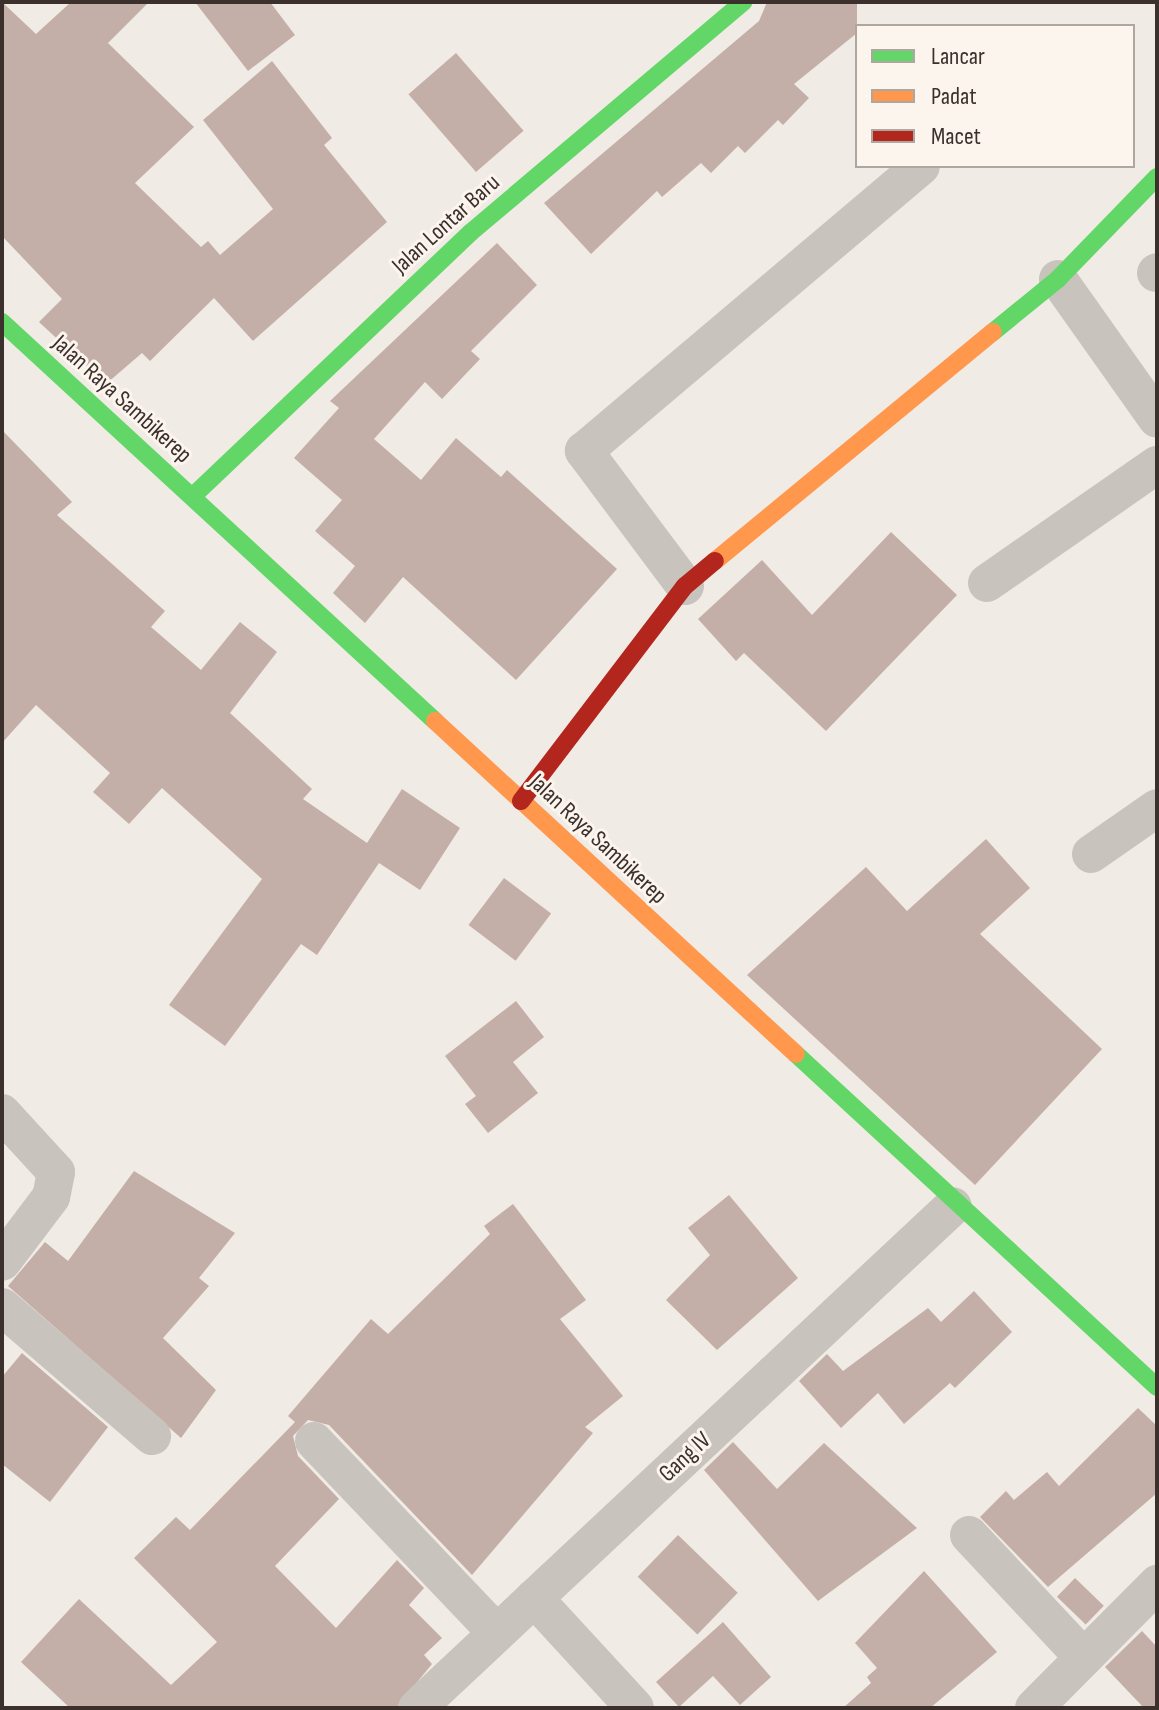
<!DOCTYPE html>
<html>
<head>
<meta charset="utf-8">
<style>
	body { margin:0 }
	#map { position:relative; width:1159px; height:1710px; overflow:hidden; background:#f0ebe5; font-family:"Sofia Sans Condensed",sans-serif }
	div>[style] { position:absolute }
	[style*='--x'] { left:calc(var(--x)*1px); top:calc(var(--y)*1px); width:calc(var(--w)*1px); rotate:calc(var(--a)*1deg) }
	.building>* { inset:0; background:#c3afa7; transform-origin:0 0 }
	.street>* { height:38px; margin:-19px; padding:0 19px; transform-origin:19px; border-radius:19px; background:#c9c3be }
	.fast>* { height:18px; margin:-9px; padding:0 9px; transform-origin:9px; border-radius:9px; background:#63d668 }
	.slow>* { height:18px; margin:-9px; padding:0 9px; transform-origin:9px; border-radius:9px; background:#ff974d }
	.jam>* { height:18px; margin:-9px; padding:0 9px; transform-origin:9px; border-radius:9px; background:#b3261e }
	span { translate:-50% -50%; white-space:nowrap; text-align:center; line-height:1.15; -webkit-text-stroke:6px #fbf5ee; paint-order:stroke }
	.street-label { font-size:24px; color:#3b302b }
	.frame { position:absolute; inset:0; border:4px solid #3b302b; pointer-events:none }
	.legend { position:absolute; left:855px; top:24px; width:280px; height:144px; box-sizing:border-box; background:#fbf5ee; border:2px solid #aea6a0; margin:0; padding:10px 14px; list-style:none; font-size:24px; color:#3b302b }
	.legend li { display:flex; align-items:center; gap:16px; height:40px }
	.legend b { width:40px; border:2px solid #aea6a0 }
</style>
</head>
<body>
<div id="map">
	<div class="building">
		<i style="clip-path:polygon(2px 2px,36px 34px,71px 2px,149px 2px,108px 43px,194px 127px,135px 183px,201px 247px,208px 241px,220px 255px,273px 209px,203px 120px,272px 61px,332px 138px,324px 145px,387px 222px,253px 341px,214px 298px,150px 361px,142px 353px,106px 384px,39px 322px,62px 299px,2px 236px)"></i>
		<i style="clip-path:polygon(195px 2px,270px 2px,295px 35px,248px 71px)"></i>
		<i style="clip-path:polygon(767px 2px,857px 2px,857px 33px,794px 84px,809px 98px,783px 125px,778px 120px,745px 153px,738px 146px,711px 173px,701px 163px,662px 197px,657px 191px,591px 254px,544px 203px,759px 21px)"></i>
		<i style="left:456px;top:53px;width:103px;height:63px;rotate:49deg"></i>
		<i style="clip-path:polygon(497px 243px,537px 285px,471px 351px,480px 359px,442px 399px,425px 382px,374px 439px,421px 480px,456px 438px,501px 477px,507px 470px,617px 569px,516px 680px,403px 577px,365px 623px,333px 593px,355px 566px,315px 531px,342px 500px,294px 458px,339px 408px,330px 401px)"></i>
		<i style="clip-path:polygon(2px 430px,72px 502px,57px 515px,165px 611px,151px 627px,201px 670px,240px 622px,277px 652px,230px 713px,312px 789px,303px 799px,367px 843px,402px 789px,460px 828px,420px 890px,379px 863px,317px 955px,301px 944px,225px 1046px,169px 1005px,262px 879px,162px 788px,129px 824px,93px 792px,110px 773px,36px 705px,2px 743px)"></i>
		<i style="clip-path:polygon(891px 532px,957px 595px,826px 731px,744px 653px,736px 661px,698px 619px,762px 560px,812px 615px)"></i>
		<i style="clip-path:polygon(986px 839px,1030px 888px,980px 934px,1102px 1049px,975px 1185px,747px 975px,866px 867px,907px 911px)"></i>
		<i style="left:504px;top:878px;width:59px;height:59px;rotate:37deg"></i>
		<i style="clip-path:polygon(516px 1001px,544px 1037px,513px 1062px,538px 1093px,488px 1133px,465px 1104px,476px 1096px,445px 1056px)"></i>
		<i style="clip-path:polygon(134px 1171px,235px 1233px,199px 1278px,209px 1286px,163px 1338px,216px 1390px,181px 1438px,8px 1286px,45px 1242px,68px 1261px)"></i>
		<i style="clip-path:polygon(729px 1195px,798px 1278px,717px 1350px,666px 1300px,710px 1255px,688px 1228px)"></i>
		<i style="clip-path:polygon(513px 1204px,586px 1300px,560px 1319px,623px 1396px,585px 1427px,593px 1433px,472px 1575px,329px 1425px,308px 1420px,293px 1436px,298px 1456px,339px 1499px,275px 1566px,336px 1628px,397px 1560px,424px 1588px,409px 1605px,442px 1638px,424px 1655px,432px 1664px,396px 1708px,70px 1708px,21px 1662px,79px 1599px,171px 1685px,217px 1642px,134px 1558px,176px 1517px,190px 1530px,295px 1422px,288px 1416px,371px 1319px,388px 1334px,490px 1234px,484px 1226px)"></i>
		<i style="clip-path:polygon(974px 1291px,1012px 1332px,955px 1388px,950px 1383px,904px 1424px,878px 1393px,841px 1428px,799px 1381px,827px 1354px,843px 1371px,928px 1308px,941px 1322px)"></i>
		<i style="clip-path:polygon(22px 1353px,108px 1427px,50px 1502px,2px 1464px,2px 1377px)"></i>
		<i style="clip-path:polygon(1138px 1408px,1157px 1426px,1157px 1493px,1048px 1587px,980px 1517px,1006px 1491px,1014px 1500px,1047px 1472px,1059px 1486px)"></i>
		<i style="clip-path:polygon(733px 1442px,777px 1489px,824px 1443px,917px 1528px,818px 1601px,704px 1470px)"></i>
		<i style="left:678px;top:1535px;width:83px;height:58px;rotate:44deg"></i>
		<i style="clip-path:polygon(924px 1571px,997px 1652px,930px 1708px,843px 1708px,871px 1683px,867px 1677px,877px 1668px,855px 1643px)"></i>
		<i style="left:1075px;top:1578px;width:40px;height:26px;rotate:44deg"></i>
		<i style="clip-path:polygon(723px 1622px,771px 1677px,740px 1705px,713px 1676px,679px 1707px,656px 1682px)"></i>
		<i style="clip-path:polygon(1142px 1631px,1157px 1647px,1157px 1708px,1144px 1708px,1105px 1667px)"></i>
	</div>
	<div class="street">
		<i style="--x:1156;--y:273;--w:1;--a:-45"></i>
		<i style="--x:1058;--y:279;--w:171;--a:54.7"></i>
		<i style="--x:987;--y:583;--w:207;--a:-34.8"></i>
		<i style="--x:685;--y:586;--w:169;--a:-126.8"></i>
		<i style="--x:584;--y:451;--w:441;--a:-40.2"></i>
		<i style="--x:1091;--y:854;--w:80;--a:-34.9"></i>
		<i style="--x:2;--y:1113;--w:80;--a:47.5"></i>
		<i style="--x:56;--y:1172;--w:25;--a:101"></i>
		<i style="--x:51;--y:1197;--w:81;--a:127"></i>
		<i style="--x:2;--y:1307;--w:198;--a:40.7"></i>
		<i style="--x:314;--y:1441;--w:265;--a:46.4"></i>
		<i style="--x:969;--y:1535;--w:168;--a:46.9"></i>
		<i style="--x:534;--y:1598;--w:149;--a:47.4"></i>
		<i style="--x:417;--y:1708;--w:734;--a:-43.12"></i>
		<i style="--x:1034;--y:1708;--w:175;--a:-45.2"></i>
	</div>
	<div class="fast">
		<i style="--x:2;--y:322;--w:589;--a:42.66"></i>
		<i style="--x:993;--y:332;--w:84;--a:-39.2"></i>
		<i style="--x:1058;--y:279;--w:142;--a:-45.9"></i>
		<i style="--x:193;--y:496;--w:382;--a:-43.5"></i>
		<i style="--x:470;--y:233;--w:358;--a:-40.2"></i>
		<i style="--x:796;--y:1054;--w:491;--a:42.7"></i>
	</div>
	<div class="slow">
		<i style="--x:715;--y:561;--w:360;--a:-39.5"></i>
		<i style="--x:435;--y:721;--w:491;--a:42.7"></i>
	</div>
	<div class="jam">
		<i style="--x:521;--y:801;--w:270;--a:-52.7"></i>
		<i style="--x:685;--y:586;--w:39;--a:-40"></i>
	</div>
	<div class="street-label">
		<span style="left:446px;top:224px;rotate:-42deg">Jalan Lontar Baru</span>
		<span style="left:122px;top:399px;rotate:42deg">Jalan Raya Sambikerep</span>
		<span style="left:598px;top:839px;rotate:43deg">Jalan Raya Sambikerep</span>
		<span style="left:685px;top:1457px;rotate:-43deg">Gang IV</span>
	</div>
	<div class="frame"></div>
	<ul class="legend">
	<li><b style="height:10px;background:#63d668"></b>Lancar</li>
	<li><b style="height:10px;background:#ff974d"></b>Padat</li>
	<li><b style="height:10px;background:#b3261e"></b>Macet</li>
	</ul>
</div>
</body>
</html>
